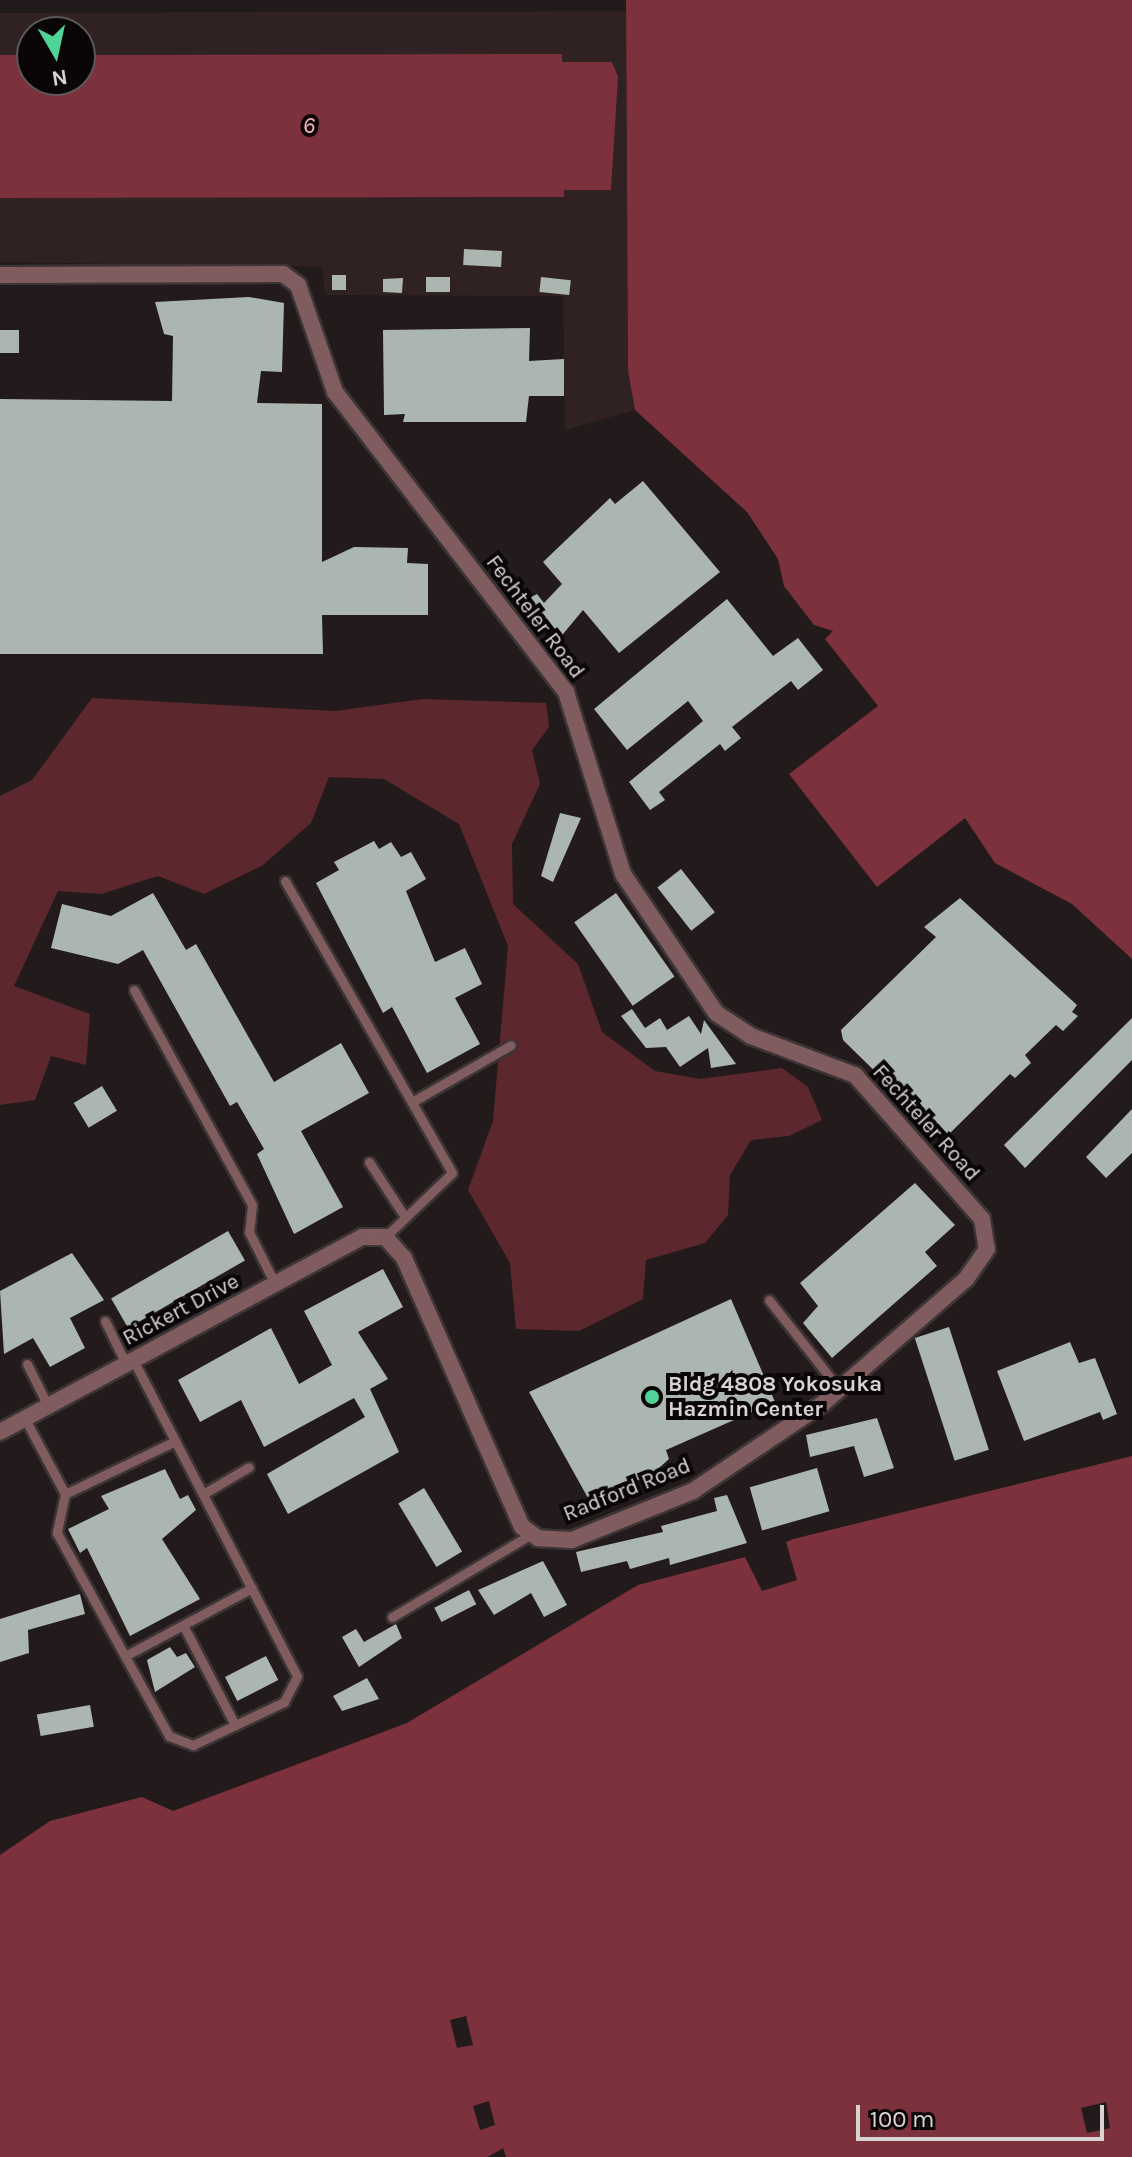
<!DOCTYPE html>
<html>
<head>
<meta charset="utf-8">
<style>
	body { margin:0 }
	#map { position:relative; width:1132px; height:2157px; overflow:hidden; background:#231a1b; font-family:Karla,sans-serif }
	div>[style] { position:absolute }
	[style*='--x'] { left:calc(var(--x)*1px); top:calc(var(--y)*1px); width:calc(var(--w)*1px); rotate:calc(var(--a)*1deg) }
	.built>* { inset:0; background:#302223 }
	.green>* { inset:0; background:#5d272e }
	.water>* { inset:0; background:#7c313c }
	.building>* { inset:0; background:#acb6b0; transform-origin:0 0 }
	.roads { filter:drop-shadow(2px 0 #3c3435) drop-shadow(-2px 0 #3c3435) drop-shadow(0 2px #3c3435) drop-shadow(0 -2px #3c3435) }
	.lane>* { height:9px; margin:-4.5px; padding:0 4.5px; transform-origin:4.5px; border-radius:4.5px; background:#805c5f }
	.street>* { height:16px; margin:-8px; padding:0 8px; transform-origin:8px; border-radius:8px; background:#805c5f }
	.dots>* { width:22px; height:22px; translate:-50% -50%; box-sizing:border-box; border:4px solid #0a0607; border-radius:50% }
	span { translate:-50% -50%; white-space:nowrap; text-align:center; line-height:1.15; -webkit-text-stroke:8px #0a0607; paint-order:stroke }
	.street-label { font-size:22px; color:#d8d2d2 }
	.poi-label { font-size:22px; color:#d8d2d2; font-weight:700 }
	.left { translate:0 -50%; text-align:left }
	.water-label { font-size:24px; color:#f4b0b5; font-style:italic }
	.north { position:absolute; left:16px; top:16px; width:80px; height:80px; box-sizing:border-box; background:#0a0607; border:2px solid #5c5858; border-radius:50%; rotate:171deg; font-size:22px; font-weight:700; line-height:32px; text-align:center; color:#d8d2d2 }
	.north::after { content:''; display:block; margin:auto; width:28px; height:36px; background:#50d398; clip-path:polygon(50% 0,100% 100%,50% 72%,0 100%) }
	.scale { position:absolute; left:856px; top:2105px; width:248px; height:36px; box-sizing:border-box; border:4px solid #d8d2d2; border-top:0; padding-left:10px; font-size:24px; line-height:28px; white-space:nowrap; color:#d8d2d2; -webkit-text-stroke:6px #0a0607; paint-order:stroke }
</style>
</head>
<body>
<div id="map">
	<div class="built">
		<i style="clip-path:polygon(evenodd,626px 11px,628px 371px,635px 410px,565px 430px,563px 296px,326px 295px,321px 267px,0 262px,0 13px,626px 11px,32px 32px,80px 32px,80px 80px,32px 80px,32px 32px)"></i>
	</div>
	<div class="green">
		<i style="clip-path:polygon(92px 698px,335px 711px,423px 699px,546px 703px,549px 727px,532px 750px,540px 784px,512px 844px,513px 904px,578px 964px,602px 1032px,655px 1071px,700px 1079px,782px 1068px,808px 1087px,822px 1120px,789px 1136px,751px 1140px,730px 1175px,728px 1215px,705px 1243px,646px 1260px,643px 1299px,579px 1331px,516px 1329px,510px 1263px,468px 1190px,493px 1121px,508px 946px,459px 824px,384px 779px,329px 777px,311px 823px,263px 865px,204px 894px,158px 876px,101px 894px,58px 891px,14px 986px,90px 1014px,86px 1065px,51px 1056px,35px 1100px,0 1105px,0 796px,32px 780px)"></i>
	</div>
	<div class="water">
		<i style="clip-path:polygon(626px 0,1132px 0,1132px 959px,1072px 904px,995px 863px,965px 818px,877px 887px,789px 774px,878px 706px,825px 639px,833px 631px,814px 625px,784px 586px,778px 559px,747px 512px,635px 410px,628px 371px)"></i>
		<i style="clip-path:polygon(562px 54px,562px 62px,612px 62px,618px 77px,611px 190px,564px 190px,564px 197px,0 198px,0 55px,32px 55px,32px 80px,80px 80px,80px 55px)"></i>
		<i style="clip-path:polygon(evenodd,1132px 1456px,1132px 2157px,506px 2157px,503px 2148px,488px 2157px,0 2157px,0 1855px,50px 1821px,142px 1797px,173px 1811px,407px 1723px,638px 1585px,745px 1557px,762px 1591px,797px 1580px,786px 1542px,793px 1539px,1132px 1456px,466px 2016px,473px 2045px,457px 2048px,450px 2020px,466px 2016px,1132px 1456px,489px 2101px,495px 2125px,480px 2130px,473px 2106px,489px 2101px,1132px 1456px,1106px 2102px,1110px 2128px,1087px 2133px,1081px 2108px,1106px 2102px)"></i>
	</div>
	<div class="building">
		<i style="left:464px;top:249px;width:38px;height:16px;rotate:3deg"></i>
		<i style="left:332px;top:275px;width:14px;height:15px"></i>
		<i style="left:426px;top:277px;width:24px;height:15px"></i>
		<i style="left:541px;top:277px;width:30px;height:15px;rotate:6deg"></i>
		<i style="clip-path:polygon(403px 278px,402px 293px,383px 292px,383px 279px)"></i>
		<i style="clip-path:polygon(249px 297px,284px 303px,282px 372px,261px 371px,257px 403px,322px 404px,322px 562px,354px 547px,408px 548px,407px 563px,428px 564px,428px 615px,322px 615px,323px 654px,0 654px,0 399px,172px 401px,173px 336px,164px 334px,155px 302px)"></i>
		<i style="clip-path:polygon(530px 328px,529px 361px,564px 359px,564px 396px,529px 396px,526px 422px,403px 422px,405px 414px,384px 415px,383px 330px)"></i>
		<i style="left:0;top:330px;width:19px;height:23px"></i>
		<i style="clip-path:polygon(643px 481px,720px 572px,619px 653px,583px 610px,558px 640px,526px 600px,537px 594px,544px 603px,562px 584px,543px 562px,610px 498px,615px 504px)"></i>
		<i style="clip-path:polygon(727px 599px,773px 656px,798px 638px,823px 670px,798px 690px,791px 681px,732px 727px,741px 738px,725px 751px,720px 744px,659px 792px,665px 800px,650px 810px,629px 782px,703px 721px,688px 701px,627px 750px,594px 709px)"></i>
		<i style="clip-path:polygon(560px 813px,581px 818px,553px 882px,541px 876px)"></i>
		<i style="clip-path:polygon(374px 841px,379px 849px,391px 842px,401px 857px,411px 852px,426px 879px,406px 891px,435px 962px,465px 948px,482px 984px,455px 998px,480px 1044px,427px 1073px,392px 1007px,383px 1013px,316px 883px,339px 870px,334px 862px)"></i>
		<i style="left:681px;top:869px;width:55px;height:30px;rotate:52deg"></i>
		<i style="clip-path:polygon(153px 893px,186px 950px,196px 944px,274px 1082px,341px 1043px,369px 1093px,301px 1131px,343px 1207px,294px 1234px,257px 1154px,264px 1149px,237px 1102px,230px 1106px,143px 950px,118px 964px,51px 948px,62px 904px,111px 916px)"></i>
		<i style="left:616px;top:893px;width:102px;height:51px;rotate:55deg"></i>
		<i style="clip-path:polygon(960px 898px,1077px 1005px,1072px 1012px,1078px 1016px,1063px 1031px,1056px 1025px,1025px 1055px,1031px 1063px,1015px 1078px,1010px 1074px,944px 1139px,843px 1040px,841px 1030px,936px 937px,924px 927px)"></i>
		<i style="clip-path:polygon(632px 1009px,645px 1028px,660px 1018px,667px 1030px,689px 1016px,701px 1034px,704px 1020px,736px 1064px,711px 1068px,708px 1048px,680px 1067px,666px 1047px,646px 1048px,621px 1016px)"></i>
		<i style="clip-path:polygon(1132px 1018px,1132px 1060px,1025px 1168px,1004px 1145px)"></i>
		<i style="left:102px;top:1086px;width:29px;height:33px;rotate:59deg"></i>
		<i style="clip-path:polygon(1132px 1109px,1132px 1153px,1106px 1178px,1086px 1157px)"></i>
		<i style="clip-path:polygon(915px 1183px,955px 1225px,925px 1252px,937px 1266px,832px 1358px,803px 1323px,818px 1306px,800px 1283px)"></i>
		<i style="left:228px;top:1231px;width:34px;height:135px;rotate:60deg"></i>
		<i style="clip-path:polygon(72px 1253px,104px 1300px,70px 1318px,85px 1348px,50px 1367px,33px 1338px,4px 1354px,0 1291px)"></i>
		<i style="clip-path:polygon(383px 1269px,403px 1307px,358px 1332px,388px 1379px,370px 1389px,399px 1452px,288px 1514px,267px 1474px,365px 1417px,354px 1398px,264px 1447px,241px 1400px,200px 1422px,178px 1380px,271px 1328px,299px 1384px,332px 1365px,304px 1311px)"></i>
		<i style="clip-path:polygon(731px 1299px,775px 1402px,666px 1450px,669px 1459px,650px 1476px,588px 1498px,529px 1392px)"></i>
		<i style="left:949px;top:1327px;width:129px;height:36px;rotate:72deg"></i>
		<i style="clip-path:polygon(1070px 1342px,1079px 1363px,1095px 1358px,1117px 1414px,1103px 1420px,1100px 1412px,1024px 1441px,997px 1371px)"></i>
		<i style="clip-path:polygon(877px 1418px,894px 1468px,864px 1477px,854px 1446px,810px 1457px,806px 1435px)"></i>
		<i style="left:817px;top:1468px;width:45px;height:70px;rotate:74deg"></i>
		<i style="clip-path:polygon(165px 1469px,180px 1499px,188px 1495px,196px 1510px,162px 1539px,200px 1599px,130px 1636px,87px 1548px,80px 1553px,68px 1529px,109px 1509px,101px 1496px)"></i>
		<i style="left:424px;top:1488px;width:74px;height:30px;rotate:59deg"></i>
		<i style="clip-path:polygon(727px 1495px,747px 1543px,670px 1565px,669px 1558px,630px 1569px,627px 1561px,581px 1572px,576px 1552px,663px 1532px,661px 1526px,717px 1511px,714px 1498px)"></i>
		<i style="clip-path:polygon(543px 1561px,567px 1605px,544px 1617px,531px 1593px,494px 1615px,478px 1590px)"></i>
		<i style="left:469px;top:1590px;width:16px;height:39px;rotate:63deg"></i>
		<i style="clip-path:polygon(80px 1594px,85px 1614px,28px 1630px,29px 1653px,0 1662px,0 1619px)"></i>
		<i style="clip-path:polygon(396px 1624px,402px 1638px,359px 1667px,342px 1637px,356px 1629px,364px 1642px)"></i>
		<i style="clip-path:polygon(170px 1647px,177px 1657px,186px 1653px,195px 1667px,155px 1692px,147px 1660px)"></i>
		<i style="left:266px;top:1656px;width:27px;height:46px;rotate:63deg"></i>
		<i style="clip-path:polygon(367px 1678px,379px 1699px,342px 1711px,333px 1696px)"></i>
		<i style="left:90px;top:1705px;width:22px;height:54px;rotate:80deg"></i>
	</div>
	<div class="roads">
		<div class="lane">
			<i style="--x:285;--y:881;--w:336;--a:60.2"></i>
			<i style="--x:452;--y:1173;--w:93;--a:136.3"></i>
			<i style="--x:134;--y:990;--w:245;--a:61.2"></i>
			<i style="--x:252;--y:1205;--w:27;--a:96"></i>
			<i style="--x:249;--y:1232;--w:58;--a:63.4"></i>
			<i style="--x:412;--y:1102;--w:114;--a:-29.9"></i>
			<i style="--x:369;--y:1162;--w:62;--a:56.8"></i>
			<i style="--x:769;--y:1300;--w:113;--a:51.8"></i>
			<i style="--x:105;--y:1321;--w:48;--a:64"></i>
			<i style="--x:27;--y:1364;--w:47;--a:63.4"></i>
			<i style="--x:25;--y:1419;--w:85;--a:61.9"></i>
			<i style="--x:65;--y:1494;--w:40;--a:102"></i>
			<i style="--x:57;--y:1533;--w:232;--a:61.1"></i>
			<i style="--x:169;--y:1736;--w:26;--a:21"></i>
			<i style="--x:193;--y:1745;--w:101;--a:-25.3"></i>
			<i style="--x:284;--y:1702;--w:29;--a:-63"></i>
			<i style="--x:297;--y:1676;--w:356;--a:-117.4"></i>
			<i style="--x:65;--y:1494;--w:122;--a:-25.7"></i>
			<i style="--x:203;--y:1494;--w:53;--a:-30.4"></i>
			<i style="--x:392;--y:1617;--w:163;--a:-30.7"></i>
			<i style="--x:183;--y:1625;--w:113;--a:62.5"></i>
			<i style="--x:125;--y:1656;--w:144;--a:-28.2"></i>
		</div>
		<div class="street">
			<i style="--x:0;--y:275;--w:283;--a:-0.2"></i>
			<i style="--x:283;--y:274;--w:19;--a:36"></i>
			<i style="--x:298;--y:285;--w:113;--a:70.9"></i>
			<i style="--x:335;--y:392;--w:379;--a:52.4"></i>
			<i style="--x:566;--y:692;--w:191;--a:72.6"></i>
			<i style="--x:623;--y:874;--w:167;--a:56.2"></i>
			<i style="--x:716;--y:1013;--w:42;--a:33.3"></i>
			<i style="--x:751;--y:1036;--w:111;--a:20.6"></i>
			<i style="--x:855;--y:1075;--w:192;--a:48.6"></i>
			<i style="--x:982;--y:1219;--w:30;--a:81"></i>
			<i style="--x:987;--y:1249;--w:37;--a:125"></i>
			<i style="--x:966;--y:1279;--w:191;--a:139"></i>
			<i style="--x:822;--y:1404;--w:156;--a:146"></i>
			<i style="--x:693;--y:1491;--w:131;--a:158"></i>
			<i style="--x:572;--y:1540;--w:34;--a:-177"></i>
			<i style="--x:538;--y:1538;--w:19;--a:-145"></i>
			<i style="--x:522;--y:1527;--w:294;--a:-113.7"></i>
			<i style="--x:404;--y:1258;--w:28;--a:-132"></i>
			<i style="--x:385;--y:1237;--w:23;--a:180"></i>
			<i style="--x:362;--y:1237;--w:411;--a:151.7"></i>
		</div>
	</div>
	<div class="dots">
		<i style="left:652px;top:1397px;background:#50d398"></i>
	</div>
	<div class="street-label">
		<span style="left:535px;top:617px;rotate:53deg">Fechteler Road</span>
		<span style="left:926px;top:1123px;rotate:48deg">Fechteler Road</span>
		<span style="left:181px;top:1310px;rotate:-28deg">Rickert Drive</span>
		<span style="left:627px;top:1490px;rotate:-22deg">Radford Road</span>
	</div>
	<div class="poi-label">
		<span class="left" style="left:668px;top:1397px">Bldg 4808 Yokosuka<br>Hazmin Center</span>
	</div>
	<div class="water-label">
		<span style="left:309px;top:126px">6</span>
	</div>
	<div class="north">N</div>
	<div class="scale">100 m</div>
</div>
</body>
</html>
